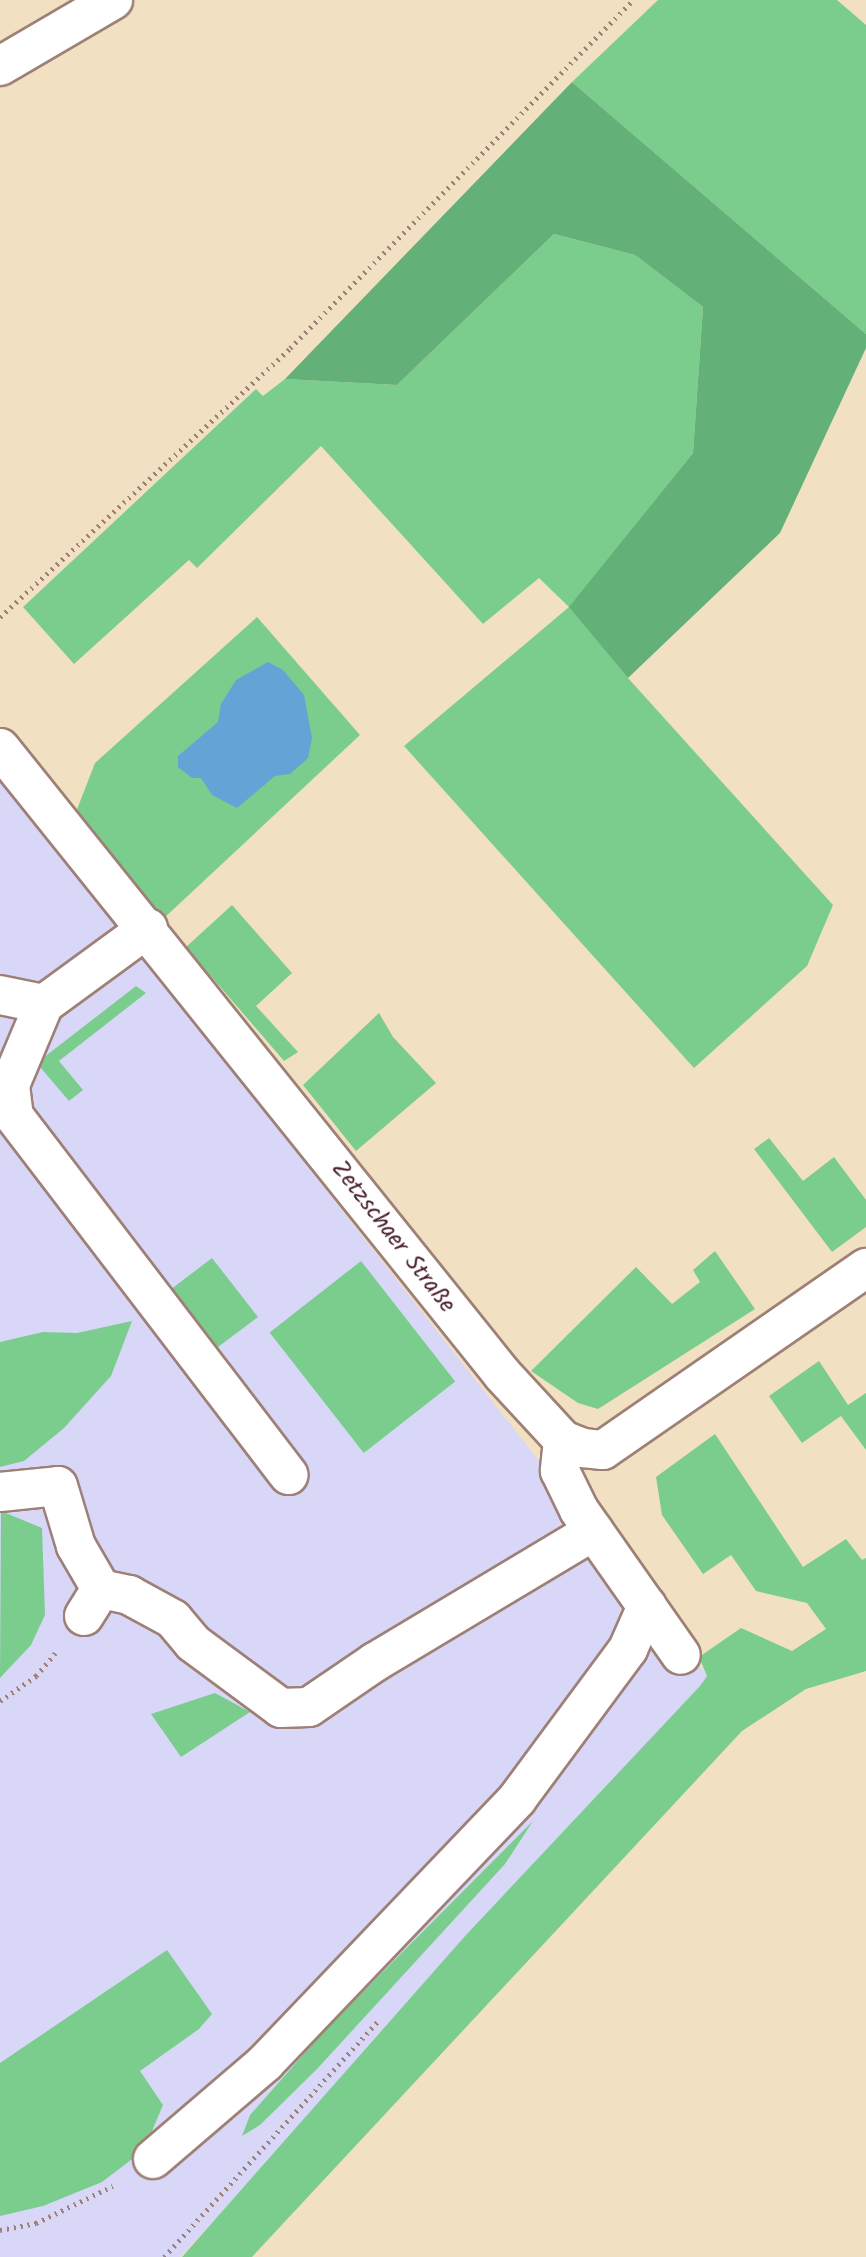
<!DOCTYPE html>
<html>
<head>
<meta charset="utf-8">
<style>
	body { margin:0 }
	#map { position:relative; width:866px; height:2257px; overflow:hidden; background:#f2e0c2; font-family:Kalam,sans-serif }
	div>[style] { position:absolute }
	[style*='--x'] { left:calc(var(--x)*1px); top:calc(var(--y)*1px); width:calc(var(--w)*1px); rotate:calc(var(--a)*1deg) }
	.built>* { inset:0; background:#d8d7f8 }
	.green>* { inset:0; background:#7bcd8e; transform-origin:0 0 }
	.forest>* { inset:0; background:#64b079 }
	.water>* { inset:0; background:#63a3d6 }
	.path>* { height:4.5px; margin-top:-2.25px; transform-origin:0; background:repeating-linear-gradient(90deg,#9e8076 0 2px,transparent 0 7px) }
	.roads { filter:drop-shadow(2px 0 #9e8076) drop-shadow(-2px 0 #9e8076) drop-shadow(0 2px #9e8076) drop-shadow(0 -2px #9e8076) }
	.minor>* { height:38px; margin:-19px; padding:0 19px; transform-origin:19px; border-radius:19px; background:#fff }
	span { translate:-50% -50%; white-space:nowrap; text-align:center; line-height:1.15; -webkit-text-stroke:6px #fff; paint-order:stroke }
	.street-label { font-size:24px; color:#4a1f2b }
</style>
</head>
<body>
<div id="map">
	<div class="built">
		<i style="clip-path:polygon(0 775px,715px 1685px,180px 2257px,0 2257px)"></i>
	</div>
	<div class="green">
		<i style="clip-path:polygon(658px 0,837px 0,866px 25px,866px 334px,572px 82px)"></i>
		<i style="clip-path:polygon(554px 234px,635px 255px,703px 307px,693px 453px,570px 607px,628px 678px,833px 905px,807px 966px,694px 1068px,404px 746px,569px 607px,539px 578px,483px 624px,321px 446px,197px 568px,189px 560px,74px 664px,23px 607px,256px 389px,263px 396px,285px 379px,397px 385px)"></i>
		<i style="clip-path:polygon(257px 617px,360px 735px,163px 919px,76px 812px,95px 763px)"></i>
		<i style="clip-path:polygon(232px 905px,292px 973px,256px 1006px,298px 1052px,284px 1061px,186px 947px)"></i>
		<i style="clip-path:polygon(136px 986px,146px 993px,59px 1061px,83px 1090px,69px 1101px,40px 1067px,43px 1058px)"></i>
		<i style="clip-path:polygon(379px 1013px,393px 1037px,436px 1083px,356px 1151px,303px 1085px)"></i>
		<i style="clip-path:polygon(769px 1138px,803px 1181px,834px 1157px,866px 1200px,866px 1227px,832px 1252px,754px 1149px)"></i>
		<i style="clip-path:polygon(715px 1251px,755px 1309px,598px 1409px,578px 1403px,531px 1371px,636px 1267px,672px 1304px,700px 1282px,693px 1270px)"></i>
		<i style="clip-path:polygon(212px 1258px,258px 1317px,218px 1347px,179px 1316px,166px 1293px)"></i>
		<i style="left:361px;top:1261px;width:153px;height:116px;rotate:52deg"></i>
		<i style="clip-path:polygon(132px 1321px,111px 1376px,64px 1428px,24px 1461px,0 1467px,0 1342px,43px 1332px,77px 1333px)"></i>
		<i style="clip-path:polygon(819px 1361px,848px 1405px,866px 1393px,866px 1450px,841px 1416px,802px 1443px,769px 1396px)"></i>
		<i style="clip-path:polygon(715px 1434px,803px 1567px,846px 1539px,862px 1560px,866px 1558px,866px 1671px,806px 1689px,742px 1731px,252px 2257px,182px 2257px,466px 1935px,700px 1686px,707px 1676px,699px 1657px,741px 1628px,792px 1651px,826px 1629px,807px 1603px,756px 1591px,731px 1555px,703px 1574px,662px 1515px,656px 1477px)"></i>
		<i style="clip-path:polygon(1px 1511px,42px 1528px,45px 1615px,31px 1645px,0 1678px)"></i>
		<i style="clip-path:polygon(215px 1693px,250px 1712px,181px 1757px,151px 1714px)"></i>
		<i style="clip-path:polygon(533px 1821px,505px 1864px,317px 2069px,260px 2125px,242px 2136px,250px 2115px,324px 2031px)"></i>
		<i style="clip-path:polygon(167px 1950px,212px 2014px,199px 2029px,140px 2071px,163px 2105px,144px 2150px,102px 2182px,43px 2206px,0 2216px,0 2063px)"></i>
	</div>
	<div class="forest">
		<i style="clip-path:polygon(572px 82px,866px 334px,866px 348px,780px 533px,628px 678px,569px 607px,693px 453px,703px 307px,635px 255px,554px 234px,397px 385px,285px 379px)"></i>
	</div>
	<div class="water">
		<i style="clip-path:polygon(268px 662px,283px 670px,304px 695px,312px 738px,308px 758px,290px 774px,275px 776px,237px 808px,212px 795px,201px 778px,192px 778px,178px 767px,178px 756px,218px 722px,221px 704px,236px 680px)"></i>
	</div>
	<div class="path">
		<i style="--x:0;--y:617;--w:396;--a:-42.8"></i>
		<i style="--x:290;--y:348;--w:489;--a:-45.4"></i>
		<i style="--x:0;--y:1701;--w:44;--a:-34.8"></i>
		<i style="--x:36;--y:1676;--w:30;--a:-50"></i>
		<i style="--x:0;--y:2230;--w:37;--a:-11"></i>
		<i style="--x:36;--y:2223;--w:85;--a:-25.7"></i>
		<i style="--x:164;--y:2257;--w:317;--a:-47.8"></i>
	</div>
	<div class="roads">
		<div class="minor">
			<i style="--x:0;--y:66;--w:131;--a:-30.3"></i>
			<i style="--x:0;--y:748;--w:802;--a:51.27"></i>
			<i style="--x:502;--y:1374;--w:90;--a:47.3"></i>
			<i style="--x:563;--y:1440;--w:22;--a:22"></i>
			<i style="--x:583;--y:1448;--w:20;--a:6"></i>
			<i style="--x:603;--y:1450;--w:320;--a:-34.7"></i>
			<i style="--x:148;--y:928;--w:129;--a:143.8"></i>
			<i style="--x:44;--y:1004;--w:88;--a:112.8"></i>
			<i style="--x:10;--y:1085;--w:31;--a:83"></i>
			<i style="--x:14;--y:1116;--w:452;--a:52.6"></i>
			<i style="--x:0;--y:995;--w:45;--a:11.6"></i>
			<i style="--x:563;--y:1440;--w:31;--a:96"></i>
			<i style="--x:560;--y:1471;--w:43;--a:64"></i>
			<i style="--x:579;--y:1510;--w:177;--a:54.9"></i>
			<i style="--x:0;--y:1492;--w:58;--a:-5.9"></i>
			<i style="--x:58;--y:1486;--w:63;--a:73.3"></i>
			<i style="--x:76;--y:1546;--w:50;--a:59.8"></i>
			<i style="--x:84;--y:1616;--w:32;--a:-58"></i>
			<i style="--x:101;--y:1589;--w:29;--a:12"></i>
			<i style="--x:129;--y:1595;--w:50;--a:28.6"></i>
			<i style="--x:173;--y:1619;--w:31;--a:50"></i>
			<i style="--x:193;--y:1643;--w:109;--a:36.5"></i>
			<i style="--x:281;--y:1708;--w:28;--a:-2"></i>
			<i style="--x:309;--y:1707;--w:80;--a:-34.3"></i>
			<i style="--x:375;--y:1662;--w:255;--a:-30.9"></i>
			<i style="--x:153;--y:2159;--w:148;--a:-40.6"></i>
			<i style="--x:265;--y:2063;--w:365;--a:-46.3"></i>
			<i style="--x:517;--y:1799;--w:187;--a:-53.5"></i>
			<i style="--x:628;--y:1649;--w:47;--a:-66.2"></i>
		</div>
	</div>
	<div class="street-label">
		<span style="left:393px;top:1237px;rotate:52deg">Zetzschaer Straße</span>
	</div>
</div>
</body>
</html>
